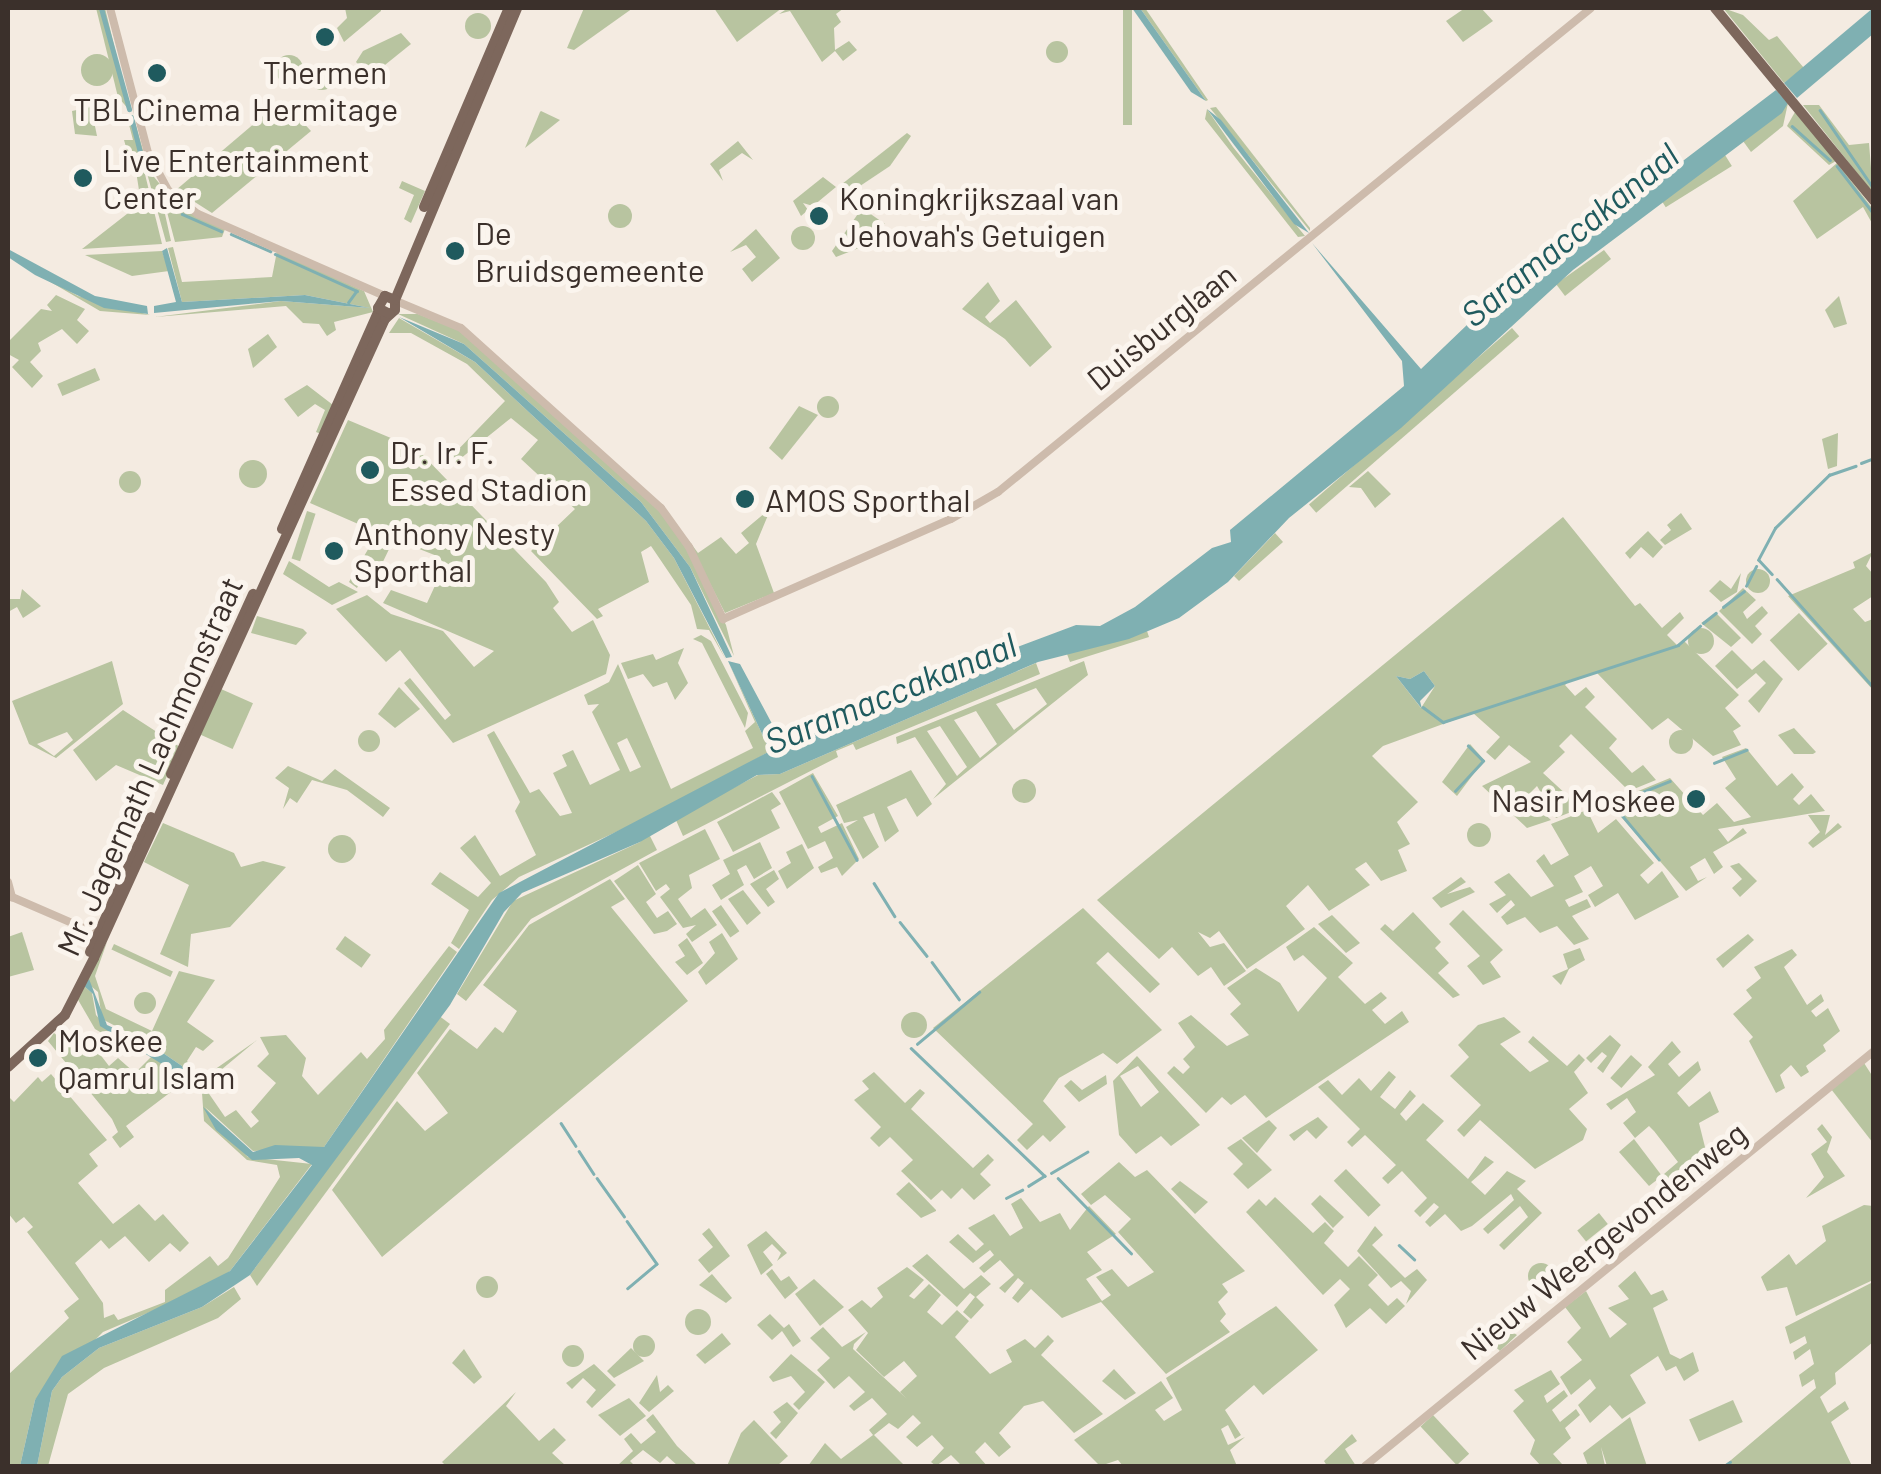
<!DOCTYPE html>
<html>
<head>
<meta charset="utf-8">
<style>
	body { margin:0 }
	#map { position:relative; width:1881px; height:1474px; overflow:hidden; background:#f4ebe1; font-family:Barlow,sans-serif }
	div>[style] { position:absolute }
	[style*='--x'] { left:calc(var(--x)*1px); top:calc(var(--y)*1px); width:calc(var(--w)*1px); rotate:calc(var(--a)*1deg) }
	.green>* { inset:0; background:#b8c4a0; transform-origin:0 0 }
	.round { border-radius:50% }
	.water>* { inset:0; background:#7fb0b2 }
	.stream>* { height:2.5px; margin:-1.25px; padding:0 1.25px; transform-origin:1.25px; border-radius:1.25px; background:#7fb0b2 }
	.canal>* { height:5px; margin:-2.5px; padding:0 2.5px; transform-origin:2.5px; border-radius:2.5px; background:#7fb0b2 }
	.minor>* { height:8px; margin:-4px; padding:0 4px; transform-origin:4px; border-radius:4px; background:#cdbbac }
	.major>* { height:10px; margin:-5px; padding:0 5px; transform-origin:5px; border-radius:5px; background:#7d675c }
	.dots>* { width:28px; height:28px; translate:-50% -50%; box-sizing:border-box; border:5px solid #fbf5ee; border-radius:50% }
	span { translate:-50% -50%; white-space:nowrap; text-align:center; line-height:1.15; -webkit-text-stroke:10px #fbf5ee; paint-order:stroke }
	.poi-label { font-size:32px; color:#3b302b }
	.left { translate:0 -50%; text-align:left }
	.right { translate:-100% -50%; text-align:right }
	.street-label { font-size:32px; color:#3b302b }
	.water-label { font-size:35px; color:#1f5a5e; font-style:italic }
	.frame { position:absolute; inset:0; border:10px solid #3b302b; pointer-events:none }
</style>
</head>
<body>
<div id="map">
	<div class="green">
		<i style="clip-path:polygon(96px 8px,105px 8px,130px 111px,118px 97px)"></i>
		<i style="clip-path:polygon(345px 8px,381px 8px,381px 11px,344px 42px,337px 28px,347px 18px)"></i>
		<i style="clip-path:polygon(584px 8px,633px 8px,574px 50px,567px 48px)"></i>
		<i style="clip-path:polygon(714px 8px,782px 8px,737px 42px)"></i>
		<i style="clip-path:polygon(788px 8px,844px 8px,836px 14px,841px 22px,834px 28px,835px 50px,849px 41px,857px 50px,843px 61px,835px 51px,822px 62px,790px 11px,779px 14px)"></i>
		<i style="left:1123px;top:8px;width:9px;height:117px"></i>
		<i style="clip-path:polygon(1140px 8px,1145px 8px,1208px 100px,1206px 101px)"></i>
		<i style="clip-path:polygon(1465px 8px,1481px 8px,1493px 21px,1463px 42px,1446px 21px)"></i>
		<i style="clip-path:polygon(1723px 8px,1743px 15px,1769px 40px,1777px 36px,1804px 68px,1784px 83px)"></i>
		<i class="round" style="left:465px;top:13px;width:26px;height:26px"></i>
		<i style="clip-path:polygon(401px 33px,411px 44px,370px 77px,356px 62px,363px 51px)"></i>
		<i class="round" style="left:1046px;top:41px;width:22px;height:22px"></i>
		<i class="round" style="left:81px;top:54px;width:32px;height:32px"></i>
		<i class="round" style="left:275px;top:55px;width:28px;height:28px"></i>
		<i class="round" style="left:310px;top:66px;width:24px;height:24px"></i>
		<i style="clip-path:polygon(282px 100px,311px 131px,212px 213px,176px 190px)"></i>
		<i style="clip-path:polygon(1788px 103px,1783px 126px,1751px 152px,1743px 141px)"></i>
		<i style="clip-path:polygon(1803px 105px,1819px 105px,1849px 145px,1869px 143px,1873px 193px)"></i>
		<i style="clip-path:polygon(91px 107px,97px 136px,75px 134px,72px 111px)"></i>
		<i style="clip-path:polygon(1216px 107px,1310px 228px,1310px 231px,1210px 108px)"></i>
		<i style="clip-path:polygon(1207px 109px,1233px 147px,1305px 236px,1298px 237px,1205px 119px)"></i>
		<i style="clip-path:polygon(541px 111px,560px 120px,525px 148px,540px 112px)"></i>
		<i style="clip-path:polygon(1795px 112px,1836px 161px,1829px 165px,1787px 126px)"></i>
		<i style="clip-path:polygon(133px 115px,145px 157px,137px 162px,130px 161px,124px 140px,133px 140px,127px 117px)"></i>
		<i style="clip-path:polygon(907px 133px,911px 136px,890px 166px,851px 192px,842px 184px)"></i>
		<i style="clip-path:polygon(738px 141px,753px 160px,742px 153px,719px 170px,723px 181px,710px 164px)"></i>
		<i style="left:1725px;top:155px;width:13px;height:78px;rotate:58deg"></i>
		<i style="clip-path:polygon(1837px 163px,1873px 209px,1873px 225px,1863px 207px,1817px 239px,1793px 201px)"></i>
		<i style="clip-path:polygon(143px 166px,162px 244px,82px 249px,141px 203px,136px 171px)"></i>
		<i style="clip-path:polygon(145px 166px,173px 200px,165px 214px,171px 241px,166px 242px)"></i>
		<i style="clip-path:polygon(823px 177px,836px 187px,813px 206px,803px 203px,808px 210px,801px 216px,793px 201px)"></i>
		<i style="clip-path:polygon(402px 181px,425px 191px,411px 223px,404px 219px,414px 195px,399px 188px)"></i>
		<i style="clip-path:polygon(177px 202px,225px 229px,222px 237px,175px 242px,167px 212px)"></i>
		<i class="round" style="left:608px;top:204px;width:24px;height:24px"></i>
		<i style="clip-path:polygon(862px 208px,885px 224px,875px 223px,859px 248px,836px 257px,832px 251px)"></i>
		<i class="round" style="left:791px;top:226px;width:24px;height:24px"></i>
		<i style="clip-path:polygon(756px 229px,780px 258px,752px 282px,742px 269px,756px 257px,746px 245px,730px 252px)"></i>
		<i style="clip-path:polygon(173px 247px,182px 282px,272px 277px,277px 251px,364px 291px,373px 312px,334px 322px,336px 330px,327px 336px,319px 324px,303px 323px,286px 306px,155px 317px,281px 301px,370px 308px,305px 295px,182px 302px,168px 248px)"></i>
		<i style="clip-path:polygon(1604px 250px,1611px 259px,1565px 296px,1556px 284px)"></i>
		<i style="clip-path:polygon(162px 251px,169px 271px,132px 276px,85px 255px)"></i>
		<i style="clip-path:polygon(8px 257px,78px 296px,150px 315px,100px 311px)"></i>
		<i style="clip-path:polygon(988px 282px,1000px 301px,985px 317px,990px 323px,1016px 300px,1052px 347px,1030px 367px,1005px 339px,962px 309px)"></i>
		<i style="clip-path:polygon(56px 295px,85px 309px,77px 320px,89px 331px,77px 344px,62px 329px,38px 343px,41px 351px,30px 362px,43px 376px,32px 388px,12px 367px,19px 360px,8px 354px,8px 342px,41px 309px,52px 311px,47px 305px)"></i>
		<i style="clip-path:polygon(1839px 296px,1847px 324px,1834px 328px,1825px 310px)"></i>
		<i style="clip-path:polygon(398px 314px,418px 314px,463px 332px,656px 506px,676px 529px,726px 625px,734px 656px,690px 567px,641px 502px,464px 344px)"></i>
		<i style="clip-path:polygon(399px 318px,475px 362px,646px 521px,674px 558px,726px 660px,709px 630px,697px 629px,691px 605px,651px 546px,641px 552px,649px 582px,598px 609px,603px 616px,597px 619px,531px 551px,575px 509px,521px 459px,538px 440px,511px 418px,455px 463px,450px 458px,505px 401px,467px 364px,411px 333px,389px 333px)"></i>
		<i style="left:1512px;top:328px;width:11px;height:269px;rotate:49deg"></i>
		<i style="clip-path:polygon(268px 334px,277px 347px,253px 368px,248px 349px)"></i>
		<i style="left:95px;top:368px;width:13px;height:41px;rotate:67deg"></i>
		<i style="clip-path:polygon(307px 385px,333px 405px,321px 434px,316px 432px,325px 410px,315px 404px,298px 417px,284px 399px)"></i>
		<i class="round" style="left:817px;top:396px;width:22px;height:22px"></i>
		<i style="clip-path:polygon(799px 406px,818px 415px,782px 460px,769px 448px)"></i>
		<i style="clip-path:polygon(348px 420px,417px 449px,546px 582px,559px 602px,553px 608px,572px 632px,593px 620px,610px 655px,606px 674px,453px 743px,404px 683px,410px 678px,445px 720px,451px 715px,400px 650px,386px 662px,336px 609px,367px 595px,391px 614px,443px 631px,474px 667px,494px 651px,383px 603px,391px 590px,427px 603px,445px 564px,437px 556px,394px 539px,377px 574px,366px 569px,357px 588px,349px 582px,374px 539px,372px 530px,310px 503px)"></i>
		<i style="clip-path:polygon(1838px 433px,1837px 466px,1828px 469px,1822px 439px)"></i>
		<i class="round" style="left:239px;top:460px;width:28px;height:28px"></i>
		<i style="clip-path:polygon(1368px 471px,1391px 494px,1375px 508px,1361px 488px,1349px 487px)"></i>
		<i class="round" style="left:119px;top:471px;width:22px;height:22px"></i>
		<i style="clip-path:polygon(771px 508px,756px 544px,774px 593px,725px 613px,687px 538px,698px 553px,721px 537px,736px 554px,749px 543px,741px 533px)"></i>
		<i style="left:307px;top:511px;width:9px;height:50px;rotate:18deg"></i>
		<i style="clip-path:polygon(1681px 513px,1692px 529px,1665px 545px,1660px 540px,1671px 530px,1667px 525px)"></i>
		<i style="clip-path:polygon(evenodd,1563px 517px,1635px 606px,1640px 603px,1662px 628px,1680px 612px,1684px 618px,1667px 635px,1677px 645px,1683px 640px,1739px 695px,1725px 708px,1741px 726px,1733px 731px,1741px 745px,1713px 756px,1668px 718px,1652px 730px,1597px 673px,1570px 680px,1565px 685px,1575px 696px,1586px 687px,1595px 697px,1585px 707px,1617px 739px,1609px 748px,1632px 773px,1643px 765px,1656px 780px,1629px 791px,1571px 734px,1559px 746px,1565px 752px,1543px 773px,1581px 808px,1556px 818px,1537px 786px,1526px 797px,1551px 820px,1527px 828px,1482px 786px,1531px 762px,1509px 745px,1495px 760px,1486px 752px,1500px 737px,1473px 713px,1383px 746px,1372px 756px,1418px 802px,1397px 822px,1410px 844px,1398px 850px,1407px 871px,1381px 881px,1366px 862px,1355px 869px,1370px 885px,1329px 911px,1308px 885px,1286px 906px,1305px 929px,1247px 969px,1219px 931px,1210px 938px,1198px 932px,1210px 947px,1224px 943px,1246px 971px,1224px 986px,1211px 967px,1198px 976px,1172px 947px,1159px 959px,1097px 900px,1563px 517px,1424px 671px,1435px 686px,1421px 708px,1396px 676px,1410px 679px,1424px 671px)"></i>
		<i style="clip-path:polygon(1648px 531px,1663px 547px,1653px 558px,1641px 547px,1630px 559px,1625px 553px)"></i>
		<i style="clip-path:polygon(1275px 533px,1283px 542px,1239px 581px,1234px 576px)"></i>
		<i style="clip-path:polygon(1873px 552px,1866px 566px,1873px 574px,1873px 596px,1853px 609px,1865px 622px,1873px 619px,1873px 690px,1788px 596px,1855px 568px,1853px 562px)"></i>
		<i style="clip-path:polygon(289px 561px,329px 587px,339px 582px,358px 592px,332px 605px,283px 574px)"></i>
		<i class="round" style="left:1746px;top:569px;width:24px;height:24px"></i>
		<i style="clip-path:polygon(1741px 573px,1737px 592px,1721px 602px,1709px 591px,1720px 580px,1731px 589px)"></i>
		<i style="clip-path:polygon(1743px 588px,1756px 600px,1743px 612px,1747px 619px,1762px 606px,1768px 613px,1755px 626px,1762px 634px,1752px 644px,1719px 611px)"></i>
		<i style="clip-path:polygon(22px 589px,41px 606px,23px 618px,17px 607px,8px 612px,8px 599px,20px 599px)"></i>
		<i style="left:1799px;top:613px;width:42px;height:40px;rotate:47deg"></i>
		<i style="clip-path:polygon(1717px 614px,1741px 638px,1731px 647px,1701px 623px)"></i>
		<i style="clip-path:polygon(257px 616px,303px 629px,307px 633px,296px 645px,251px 633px)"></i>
		<i class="round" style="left:1688px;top:628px;width:26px;height:26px"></i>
		<i style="clip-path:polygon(1147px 631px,1149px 637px,1070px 662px,1067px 654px)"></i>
		<i style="clip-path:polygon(701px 635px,711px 641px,748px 713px,745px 728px,702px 643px,693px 639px)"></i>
		<i style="clip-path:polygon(684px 648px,678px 663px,688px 683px,675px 700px,667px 682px,653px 687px,643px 674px,628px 679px,621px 663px,653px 654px,656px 660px)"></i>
		<i style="clip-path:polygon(1732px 650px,1752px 670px,1764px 660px,1783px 679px,1759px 713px,1748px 701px,1766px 683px,1756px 673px,1737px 689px,1715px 666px)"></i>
		<i style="clip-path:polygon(evenodd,112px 661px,123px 704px,56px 758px,29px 744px,12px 701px,112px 661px,67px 732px,73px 740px,54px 756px,37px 744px,67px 732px)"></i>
		<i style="clip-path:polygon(evenodd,728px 661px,770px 751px,683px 801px,519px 877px,492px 900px,459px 949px,451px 943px,469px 910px,431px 884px,440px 872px,478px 897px,491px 883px,460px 848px,475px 835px,500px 876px,536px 855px,515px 811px,520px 802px,487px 735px,494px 731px,530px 793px,539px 789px,560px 816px,572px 813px,553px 773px,567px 766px,562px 755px,573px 750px,590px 785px,620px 770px,592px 712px,599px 704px,588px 705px,584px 695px,609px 682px,618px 664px,671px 789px,753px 748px,745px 731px,755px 722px,728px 661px,627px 738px,641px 767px,630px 772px,617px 743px,627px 738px)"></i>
		<i style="clip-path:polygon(evenodd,1084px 661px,1088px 675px,933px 799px,946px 784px,915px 737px,897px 744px,896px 737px,1084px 661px,1036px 688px,1047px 704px,1014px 730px,996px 704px,1036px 688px,1084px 661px,976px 711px,997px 744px,980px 758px,954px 720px,976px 711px,1084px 661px,940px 726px,967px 767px,957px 776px,927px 731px,940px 726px)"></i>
		<i style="clip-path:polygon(1036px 663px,1040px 674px,856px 750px,853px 744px,836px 751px,838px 757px,683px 836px,675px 818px,758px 775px,780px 774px)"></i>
		<i style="clip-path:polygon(399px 687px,420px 709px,395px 728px,378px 714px)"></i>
		<i style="left:221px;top:689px;width:35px;height:50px;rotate:24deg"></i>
		<i style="clip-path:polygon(123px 710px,180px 747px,163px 785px,116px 765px,96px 781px,73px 750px)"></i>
		<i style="clip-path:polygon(1794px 728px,1816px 752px,1813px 754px,1794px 754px,1778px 735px)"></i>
		<i class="round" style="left:358px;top:730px;width:22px;height:22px"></i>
		<i class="round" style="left:1669px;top:730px;width:24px;height:24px"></i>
		<i style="clip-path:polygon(1470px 744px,1484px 760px,1457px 796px,1442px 782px)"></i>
		<i style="clip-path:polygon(1746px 748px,1777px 786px,1792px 773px,1804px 787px,1793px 799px,1799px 805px,1811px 794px,1825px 811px,1718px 829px,1728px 842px,1743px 828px,1747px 833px,1713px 852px,1723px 867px,1714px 874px,1705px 858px,1690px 867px,1698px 881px,1707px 877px,1686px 891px,1609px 803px,1670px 778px,1703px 815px,1717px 803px,1734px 822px,1751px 817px,1725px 788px,1736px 779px,1722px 757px)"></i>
		<i style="clip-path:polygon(288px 766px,322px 781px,335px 769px,390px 808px,383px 817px,347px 790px,312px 780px,297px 803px,290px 798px,283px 809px,289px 788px,275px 778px)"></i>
		<i style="clip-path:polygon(911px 770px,932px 804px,917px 817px,906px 798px,887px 807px,899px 831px,885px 842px,874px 813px,863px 817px,879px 847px,863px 859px,846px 827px,858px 820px,844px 823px,836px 805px)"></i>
		<i style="clip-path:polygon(813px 773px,838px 816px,818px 827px,821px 833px,842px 823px,859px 859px,842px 876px,837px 867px,821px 873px,818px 867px,833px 858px,825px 841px,808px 849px,779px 792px)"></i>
		<i class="round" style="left:1012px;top:779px;width:24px;height:24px"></i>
		<i style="clip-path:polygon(772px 792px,781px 804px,771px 810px,780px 828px,733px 852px,717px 822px)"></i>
		<i style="clip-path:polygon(1587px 810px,1598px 833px,1616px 819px,1654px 863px,1640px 875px,1648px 884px,1662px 871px,1679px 897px,1635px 920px,1618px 893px,1595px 907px,1588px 895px,1603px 886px,1591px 866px,1574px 876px,1583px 892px,1565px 900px,1569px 907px,1587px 899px,1591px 907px,1572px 916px,1589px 939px,1574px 945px,1557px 926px,1540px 933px,1525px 917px,1507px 925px,1501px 917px,1515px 905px,1511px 900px,1497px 913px,1489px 904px,1506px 895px,1494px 882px,1509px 873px,1531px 897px,1554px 886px,1536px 861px,1544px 854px,1551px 865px,1569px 855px,1551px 824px)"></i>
		<i style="clip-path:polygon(1808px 815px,1830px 815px,1825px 835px,1838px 823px,1842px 827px,1813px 848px,1808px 843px,1820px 832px)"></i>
		<i class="round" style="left:1467px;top:823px;width:24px;height:24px"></i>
		<i style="clip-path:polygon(163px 823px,234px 853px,241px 867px,263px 861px,286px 867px,230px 927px,191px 934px,188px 967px,160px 954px,189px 885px,144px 862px)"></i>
		<i style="clip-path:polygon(705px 829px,720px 859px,689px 875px,692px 888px,678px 899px,691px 918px,705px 908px,717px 925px,692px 942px,686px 934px,696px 925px,683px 928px,660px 897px,670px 889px,666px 884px,656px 891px,639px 863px)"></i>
		<i style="clip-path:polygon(648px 832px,657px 850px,531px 919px,466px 1001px,457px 994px,513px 901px,640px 842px)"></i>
		<i class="round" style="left:328px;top:835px;width:28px;height:28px"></i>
		<i style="clip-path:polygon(760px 842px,772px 868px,754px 879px,746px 865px,737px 870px,744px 885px,721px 900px,712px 885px,730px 874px,723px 860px)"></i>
		<i style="clip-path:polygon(802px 844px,814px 868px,787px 889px,778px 871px,791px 863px,786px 852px)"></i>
		<i style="clip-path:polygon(1739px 863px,1757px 881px,1740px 897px,1732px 888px,1742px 879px,1730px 866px)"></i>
		<i style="clip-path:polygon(638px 865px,656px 894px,646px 902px,657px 918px,668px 911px,677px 924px,667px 931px,654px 934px,614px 881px)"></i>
		<i style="clip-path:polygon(774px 870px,779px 879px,766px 889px,775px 902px,768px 907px,750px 884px)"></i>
		<i style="clip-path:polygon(1461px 877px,1466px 882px,1447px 894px,1470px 887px,1475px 892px,1441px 908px,1432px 898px)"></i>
		<i style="clip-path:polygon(610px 879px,625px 899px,611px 907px,688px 1001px,382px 1257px,332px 1190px,397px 1101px,425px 1131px,448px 1113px,417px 1073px,450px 1029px,477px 1049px,495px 1027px,503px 1033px,517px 1011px,483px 985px,529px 925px)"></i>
		<i style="clip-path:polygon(743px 890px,761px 913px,747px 925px,728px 899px)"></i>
		<i style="left:721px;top:905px;width:32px;height:11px;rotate:55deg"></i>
		<i style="clip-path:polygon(1083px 908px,1160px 984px,1150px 993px,1108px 952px,1096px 963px,1162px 1030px,1117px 1064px,1103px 1053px,1059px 1078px,1043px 1101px,1066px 1127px,1050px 1142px,1043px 1135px,1027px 1150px,1017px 1140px,1033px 1124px,933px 1028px)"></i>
		<i style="clip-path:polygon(1463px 910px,1503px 950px,1490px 962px,1501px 977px,1483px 985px,1467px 966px,1480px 956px,1449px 924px)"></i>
		<i style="clip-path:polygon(1413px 912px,1441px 942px,1435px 948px,1449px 963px,1438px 973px,1460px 995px,1453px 998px,1380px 929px,1385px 924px,1393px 931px)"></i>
		<i style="clip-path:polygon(1332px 915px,1360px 943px,1346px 953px,1318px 924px)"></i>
		<i style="clip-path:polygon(1314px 927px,1353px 963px,1338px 977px,1365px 1004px,1381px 992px,1387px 998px,1372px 1010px,1385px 1024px,1402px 1011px,1409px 1022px,1266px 1118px,1245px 1095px,1231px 1105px,1222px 1097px,1206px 1113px,1167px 1073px,1174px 1066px,1183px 1074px,1190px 1067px,1183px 1059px,1195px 1047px,1178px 1023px,1191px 1015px,1227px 1046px,1249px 1035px,1230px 1014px,1241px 1004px,1227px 988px,1256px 968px,1280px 983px,1298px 1012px,1327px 978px,1303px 955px,1294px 961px,1286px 947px)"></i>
		<i style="clip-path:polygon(22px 932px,34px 970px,8px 977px,8px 937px)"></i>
		<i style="clip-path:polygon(722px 933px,738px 959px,706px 985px,698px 972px,715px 953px,709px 942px)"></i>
		<i style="clip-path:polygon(1748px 934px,1754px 940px,1723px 968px,1716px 959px)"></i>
		<i style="left:345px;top:936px;width:32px;height:16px;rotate:36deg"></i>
		<i style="clip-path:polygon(687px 938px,703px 963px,687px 975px,675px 962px,685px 956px,678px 945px)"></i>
		<i style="clip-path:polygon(107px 942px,95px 976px,106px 1009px,152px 1031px,179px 971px,215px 980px,187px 1022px,214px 1041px,203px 1051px,196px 1047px,187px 1061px,195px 1072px,206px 1071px,188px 1080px,182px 1066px,150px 1044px,102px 1019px,98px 992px,86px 982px)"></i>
		<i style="left:114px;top:944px;width:65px;height:6px;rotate:25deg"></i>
		<i style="clip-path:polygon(449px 946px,457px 952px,324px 1147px,253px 1151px,205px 1107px,248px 1157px,312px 1164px,230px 1271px,209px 1287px,103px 1332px,35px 1400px,20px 1466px,8px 1466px,8px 1375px,69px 1318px,64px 1311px,79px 1299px,27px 1232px,33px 1227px,24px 1217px,16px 1223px,8px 1213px,8px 1096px,14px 1102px,38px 1077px,42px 1082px,51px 1074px,107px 1140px,89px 1154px,98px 1166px,78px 1183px,113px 1224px,139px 1204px,155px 1221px,163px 1214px,189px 1243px,180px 1252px,170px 1243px,149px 1262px,125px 1236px,109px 1249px,101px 1240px,75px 1263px,103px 1303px,104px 1318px,114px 1314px,118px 1320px,165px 1302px,165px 1290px,210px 1256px,218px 1266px,228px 1258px,280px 1177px,277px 1165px,247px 1160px,204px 1121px,201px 1079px,257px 1040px,203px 1085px,225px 1117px,236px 1110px,251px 1128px,259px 1121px,251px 1112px,276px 1083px,257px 1066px,269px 1054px,260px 1037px,286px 1035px,306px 1058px,302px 1076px,318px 1095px,361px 1052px,367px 1059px,385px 1039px,384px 1030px)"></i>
		<i style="clip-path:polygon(1580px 948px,1585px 960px,1569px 969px,1561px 985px,1552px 976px,1568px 969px,1563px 954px)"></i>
		<i style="clip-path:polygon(1792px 949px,1797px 955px,1784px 967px,1807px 1005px,1821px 994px,1824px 1001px,1811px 1011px,1816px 1017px,1828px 1008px,1840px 1031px,1823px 1045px,1826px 1051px,1806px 1066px,1809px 1072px,1801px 1077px,1791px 1065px,1780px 1075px,1785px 1088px,1776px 1093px,1749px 1041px,1753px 1037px,1733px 1014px,1752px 998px,1746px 990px,1761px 978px,1754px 967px)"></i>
		<i style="clip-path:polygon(84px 986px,92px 993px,96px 1015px,122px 1045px,95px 1029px,77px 998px)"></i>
		<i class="round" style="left:134px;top:992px;width:22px;height:22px"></i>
		<i class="round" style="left:901px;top:1012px;width:26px;height:26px"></i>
		<i style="clip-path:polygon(438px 1015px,450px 1024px,257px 1286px,250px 1275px)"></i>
		<i style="clip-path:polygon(1504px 1017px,1521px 1032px,1500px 1044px,1530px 1072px,1549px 1061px,1528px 1042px,1533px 1036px,1567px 1066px,1579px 1054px,1585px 1060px,1574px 1072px,1588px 1093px,1569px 1109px,1587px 1129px,1583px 1140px,1535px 1169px,1480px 1120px,1464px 1137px,1457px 1130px,1481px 1105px,1450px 1076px,1469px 1057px,1458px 1045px,1478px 1025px)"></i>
		<i style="clip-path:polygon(54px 1033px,73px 1049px,99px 1035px,111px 1044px,99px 1053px,109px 1066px,118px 1058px,135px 1073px,153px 1055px,178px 1070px,184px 1082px,126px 1126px,134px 1137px,120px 1148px,112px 1137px,118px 1132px,112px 1119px,48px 1041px)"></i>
		<i style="clip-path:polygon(1610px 1035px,1621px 1045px,1603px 1073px,1597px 1068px,1607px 1056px,1602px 1052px,1591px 1063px,1586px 1058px)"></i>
		<i style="clip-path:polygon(1672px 1041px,1681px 1052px,1668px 1064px,1679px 1077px,1698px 1061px,1701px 1070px,1677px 1093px,1689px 1107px,1710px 1091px,1719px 1112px,1699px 1123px,1706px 1151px,1669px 1182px,1664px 1174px,1678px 1162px,1654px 1131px,1649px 1126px,1635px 1138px,1623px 1123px,1636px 1112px,1627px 1098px,1611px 1110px,1606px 1104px,1655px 1075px,1648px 1067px)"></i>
		<i style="left:1631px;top:1055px;width:15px;height:31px;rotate:42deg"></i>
		<i style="clip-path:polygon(evenodd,1137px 1056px,1200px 1125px,1171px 1146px,1161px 1136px,1136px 1154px,1119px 1135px,1113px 1081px,1137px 1056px,1138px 1066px,1159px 1092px,1141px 1107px,1120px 1076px,1138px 1066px)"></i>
		<i style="clip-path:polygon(1864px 1063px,1873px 1077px,1873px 1143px,1831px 1089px)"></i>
		<i style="clip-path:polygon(1389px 1071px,1396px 1077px,1380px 1097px,1395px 1109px,1410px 1090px,1416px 1096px,1400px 1114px,1406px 1121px,1423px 1103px,1444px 1121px,1426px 1140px,1468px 1179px,1485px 1156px,1494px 1162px,1471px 1182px,1485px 1195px,1507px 1171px,1526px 1181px,1517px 1189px,1542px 1213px,1504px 1250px,1499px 1245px,1528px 1217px,1520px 1206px,1488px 1234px,1483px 1229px,1514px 1200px,1511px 1194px,1472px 1226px,1461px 1231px,1445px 1214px,1430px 1227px,1425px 1222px,1439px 1207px,1434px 1203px,1420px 1217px,1414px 1211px,1427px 1198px,1402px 1171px,1388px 1184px,1382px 1178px,1396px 1165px,1365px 1135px,1352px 1147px,1347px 1142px,1360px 1129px,1318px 1087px,1328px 1080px,1342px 1095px,1359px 1078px,1371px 1091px)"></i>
		<i style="clip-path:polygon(874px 1072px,905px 1103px,920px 1089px,925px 1093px,911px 1109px,973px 1168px,988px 1154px,994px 1160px,980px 1174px,991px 1185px,974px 1200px,962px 1188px,951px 1199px,942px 1190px,931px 1200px,901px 1171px,913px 1160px,890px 1137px,879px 1147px,870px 1138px,881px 1127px,854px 1100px,869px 1089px,862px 1081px)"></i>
		<i style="clip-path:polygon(1106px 1075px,1107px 1084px,1079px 1102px,1064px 1086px,1071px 1080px,1082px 1090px)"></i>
		<i style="clip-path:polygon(1318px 1117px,1328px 1127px,1316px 1139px,1307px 1130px,1294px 1141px,1289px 1135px)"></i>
		<i style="clip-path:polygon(1269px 1120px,1277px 1128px,1257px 1153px,1242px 1138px)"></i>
		<i style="clip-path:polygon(1822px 1124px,1832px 1137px,1827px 1152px,1845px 1176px,1806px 1198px,1824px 1177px,1811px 1154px,1827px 1142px,1817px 1129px)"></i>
		<i style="clip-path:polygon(1241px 1139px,1272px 1170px,1248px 1189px,1233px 1174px,1243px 1164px,1227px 1148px)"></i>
		<i style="clip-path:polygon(1634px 1139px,1662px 1176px,1649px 1186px,1619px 1152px)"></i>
		<i style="clip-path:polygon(1119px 1162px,1135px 1177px,1147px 1170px,1245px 1271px,1222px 1284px,1228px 1292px,1218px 1302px,1226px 1314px,1220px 1321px,1230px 1332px,1166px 1374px,1101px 1302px,1062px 1318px,1031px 1289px,1018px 1303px,1012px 1298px,1024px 1283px,1018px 1278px,1005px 1293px,999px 1288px,1014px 1275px,1000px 1260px,984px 1273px,979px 1268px,994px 1255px,990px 1250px,973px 1263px,949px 1242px,958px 1234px,976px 1251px,984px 1244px,968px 1228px,994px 1214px,1010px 1236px,1023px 1228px,1011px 1204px,1021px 1198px,1040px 1222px,1060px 1213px,1070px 1230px,1089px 1206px,1116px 1234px,1087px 1252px,1102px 1270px,1086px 1279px,1102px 1301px,1111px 1295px,1096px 1277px,1112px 1269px,1128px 1287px,1154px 1272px,1118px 1232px,1131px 1219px,1105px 1195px,1091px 1205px,1081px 1194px)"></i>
		<i style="left:1346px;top:1169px;width:50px;height:17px;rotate:46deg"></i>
		<i style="clip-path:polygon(1180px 1181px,1208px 1202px,1195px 1214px,1171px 1189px)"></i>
		<i style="clip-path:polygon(909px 1182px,936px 1210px,936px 1211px,921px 1218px,896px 1194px)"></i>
		<i style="clip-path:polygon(1320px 1195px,1344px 1217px,1333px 1228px,1311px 1204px)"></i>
		<i style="clip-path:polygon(1275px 1197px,1313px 1233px,1325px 1222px,1334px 1231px,1324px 1243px,1348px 1267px,1359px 1256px,1378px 1275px,1368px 1285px,1388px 1306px,1397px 1298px,1405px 1306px,1386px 1324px,1370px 1308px,1346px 1328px,1334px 1305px,1350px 1289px,1340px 1279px,1323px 1295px,1246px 1212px,1259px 1199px,1266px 1206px)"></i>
		<i style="clip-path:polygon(1864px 1205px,1873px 1206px,1873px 1280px,1796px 1316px,1787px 1287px,1767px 1291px,1761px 1277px,1789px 1254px,1796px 1265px,1826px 1241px,1822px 1226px)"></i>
		<i style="left:1599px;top:1213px;width:14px;height:28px;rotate:51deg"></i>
		<i style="clip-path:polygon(1375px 1226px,1383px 1235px,1372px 1245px,1405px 1278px,1417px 1269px,1427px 1280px,1406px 1304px,1411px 1291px,1401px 1281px,1391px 1288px,1357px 1251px)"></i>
		<i style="clip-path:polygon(709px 1228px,730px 1256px,709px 1273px,698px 1260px,713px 1247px,702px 1234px)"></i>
		<i style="clip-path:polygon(766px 1231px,787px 1253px,777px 1261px,781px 1253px,772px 1244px,763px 1252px,773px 1265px,761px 1275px,747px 1245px)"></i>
		<i style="clip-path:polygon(927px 1254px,964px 1289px,981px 1275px,991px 1284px,976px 1297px,984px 1305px,971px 1319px,963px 1312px,975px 1297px,970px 1293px,957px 1307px,912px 1266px)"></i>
		<i class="round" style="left:1528px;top:1263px;width:26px;height:26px"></i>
		<i style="clip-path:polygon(907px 1267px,924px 1280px,909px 1296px,914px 1299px,929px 1284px,941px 1295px,927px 1312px,942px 1325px,957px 1310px,969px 1321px,955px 1337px,990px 1374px,1012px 1362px,1006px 1350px,1025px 1339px,1035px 1348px,1048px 1335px,1054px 1341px,1041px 1355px,1103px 1414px,1074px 1433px,1043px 1401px,1024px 1406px,999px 1433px,1011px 1447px,999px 1457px,985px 1442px,975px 1452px,987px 1466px,962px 1466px,951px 1455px,936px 1466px,931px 1462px,944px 1448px,932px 1435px,917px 1447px,906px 1437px,921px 1423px,913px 1415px,898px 1429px,889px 1423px,874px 1435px,905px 1466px,808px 1466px,825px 1443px,841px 1459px,873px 1435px,869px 1430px,887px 1414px,872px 1398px,854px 1411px,849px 1406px,865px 1392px,849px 1376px,834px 1389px,817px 1370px,830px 1358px,810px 1338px,823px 1327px,842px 1347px,866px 1332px,854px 1344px,853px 1349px,907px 1399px,900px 1392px,917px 1376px,904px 1361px,884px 1377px,856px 1350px,868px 1333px,848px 1310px,862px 1300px,871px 1308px,883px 1297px,877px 1288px)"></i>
		<i style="clip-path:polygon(772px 1269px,781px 1281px,789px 1276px,798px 1288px,785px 1299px,766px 1274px)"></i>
		<i style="clip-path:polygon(1635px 1271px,1651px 1295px,1663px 1290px,1668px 1300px,1653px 1308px,1670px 1354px,1680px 1359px,1693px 1352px,1699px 1371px,1684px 1381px,1676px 1366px,1666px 1371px,1658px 1356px,1630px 1375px,1646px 1403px,1622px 1419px,1610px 1405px,1590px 1423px,1578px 1405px,1596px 1388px,1590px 1379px,1571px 1395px,1560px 1377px,1582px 1360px,1567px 1342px,1581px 1328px,1565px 1307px,1586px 1291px,1610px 1338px,1627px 1324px,1608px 1308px,1629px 1299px,1618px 1286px)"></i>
		<i style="clip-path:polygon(712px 1274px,732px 1298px,726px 1303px,699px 1285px)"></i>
		<i class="round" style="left:476px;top:1276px;width:22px;height:22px"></i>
		<i style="clip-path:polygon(814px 1279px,844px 1307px,820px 1326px,795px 1294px)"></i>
		<i style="clip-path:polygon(1873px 1282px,1873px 1342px,1835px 1373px,1836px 1384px,1820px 1397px,1828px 1413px,1845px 1401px,1849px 1409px,1831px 1422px,1852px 1466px,1724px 1466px,1816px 1388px,1814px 1379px,1802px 1387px,1799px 1375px,1814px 1364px,1810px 1349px,1795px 1360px,1793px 1352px,1807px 1343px,1805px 1336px,1790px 1344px,1785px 1327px)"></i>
		<i style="clip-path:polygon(234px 1287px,241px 1299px,218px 1318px,104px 1368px,68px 1394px,48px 1466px,37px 1466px,52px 1391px,62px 1377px,99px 1348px,202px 1307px)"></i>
		<i style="clip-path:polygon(1276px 1306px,1318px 1350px,1263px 1395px,1254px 1385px,1225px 1410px,1241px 1435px,1235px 1439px,1228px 1425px,1221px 1429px,1228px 1445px,1245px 1437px,1230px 1450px,1237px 1466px,1123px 1466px,1118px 1460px,1100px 1466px,1074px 1440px,1161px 1381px,1173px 1398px,1155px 1410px,1164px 1421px,1182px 1410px,1166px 1378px)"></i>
		<i class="round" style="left:685px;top:1309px;width:26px;height:26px"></i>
		<i style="clip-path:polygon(770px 1314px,784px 1328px,789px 1324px,801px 1341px,793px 1347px,782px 1331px,772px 1340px,757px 1325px)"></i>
		<i style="clip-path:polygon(1494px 1320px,1517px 1335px,1500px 1351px,1481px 1333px)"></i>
		<i style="clip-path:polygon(722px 1333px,731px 1344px,705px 1364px,696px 1355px)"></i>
		<i class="round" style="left:633px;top:1335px;width:22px;height:22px"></i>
		<i class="round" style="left:562px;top:1345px;width:22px;height:22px"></i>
		<i style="clip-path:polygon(631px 1348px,644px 1361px,614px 1378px,607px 1371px)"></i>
		<i style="clip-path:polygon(464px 1349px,482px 1377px,474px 1384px,452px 1363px)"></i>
		<i style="clip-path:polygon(791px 1354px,825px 1382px,799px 1410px,793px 1404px,805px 1392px,791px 1376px,773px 1382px,769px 1377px)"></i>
		<i style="clip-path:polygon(594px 1364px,616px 1385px,592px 1408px,586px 1402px,596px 1390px,583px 1378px,572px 1389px,566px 1383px)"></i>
		<i style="clip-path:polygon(1114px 1369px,1136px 1393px,1125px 1400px,1102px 1381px)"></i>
		<i style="clip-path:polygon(1551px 1370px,1560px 1384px,1544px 1396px,1547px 1403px,1564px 1390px,1568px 1396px,1552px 1410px,1560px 1422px,1576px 1409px,1580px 1415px,1565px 1428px,1571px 1438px,1553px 1454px,1562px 1464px,1541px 1466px,1530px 1454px,1535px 1440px,1513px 1411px,1524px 1401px,1514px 1390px)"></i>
		<i style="clip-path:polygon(657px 1375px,660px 1392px,668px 1385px,674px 1391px,649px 1412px,639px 1403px)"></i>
		<i style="clip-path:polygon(516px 1392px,506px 1406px,539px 1441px,554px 1428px,566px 1440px,552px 1453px,566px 1466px,446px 1466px,442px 1462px)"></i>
		<i style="clip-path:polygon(629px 1398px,646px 1416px,620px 1436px,598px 1415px)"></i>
		<i style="left:1733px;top:1400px;width:24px;height:48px;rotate:66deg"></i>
		<i style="clip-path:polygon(787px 1402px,798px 1413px,776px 1439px,770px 1433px,781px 1422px,773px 1412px)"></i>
		<i style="clip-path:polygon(653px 1414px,677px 1446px,698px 1466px,678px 1466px,667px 1456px,660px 1463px,643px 1450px,630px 1461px,635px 1466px,617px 1466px,633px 1451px,624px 1439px,631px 1433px,641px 1444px,656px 1432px,646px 1420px)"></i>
		<i style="left:1433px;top:1415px;width:53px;height:17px;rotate:47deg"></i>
		<i style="clip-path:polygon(1630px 1417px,1647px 1466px,1607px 1466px,1601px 1447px,1605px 1466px,1588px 1466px,1583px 1453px)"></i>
		<i style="clip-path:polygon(754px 1420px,788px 1456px,777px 1466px,727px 1466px,741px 1433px)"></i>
		<i style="clip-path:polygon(1352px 1434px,1357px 1441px,1345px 1449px,1356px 1466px,1327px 1466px,1324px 1461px)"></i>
	</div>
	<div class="water">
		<i style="clip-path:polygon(1132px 8px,1140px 8px,1206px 101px,1191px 92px)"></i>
		<i style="clip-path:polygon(1873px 8px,1873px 34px,1797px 98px,1784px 83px)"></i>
		<i style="clip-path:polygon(1776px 90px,1788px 103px,1782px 113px,1573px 270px,1401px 428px,1289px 518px,1228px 582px,1179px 618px,1129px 639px,1038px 662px,780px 774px,757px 775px,640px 842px,522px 893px,504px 912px,450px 1005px,250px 1275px,202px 1307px,99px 1348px,62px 1377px,52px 1391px,37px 1466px,20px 1466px,35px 1400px,62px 1356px,230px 1271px,312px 1165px,299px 1158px,252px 1160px,216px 1130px,203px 1107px,253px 1152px,275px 1145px,324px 1147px,499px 893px,770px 751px,728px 661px,740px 664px,778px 735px,790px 743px,930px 680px,1076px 625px,1100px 626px,1135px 607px,1212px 548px,1231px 542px,1230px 530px,1404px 386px,1402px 361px,1312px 243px,1421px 369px,1516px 278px,1579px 240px)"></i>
		<i style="clip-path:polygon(1207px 109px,1221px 120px,1309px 233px,1294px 224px)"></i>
		<i style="clip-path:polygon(167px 248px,182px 302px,305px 295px,370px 308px,281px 301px,154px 313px,154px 306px,176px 302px,162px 251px)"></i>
		<i style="clip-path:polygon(8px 249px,95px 296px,147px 306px,148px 314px,104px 308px,35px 275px,8px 257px)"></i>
		<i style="clip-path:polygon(399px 317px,464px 344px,641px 502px,690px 567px,732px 657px,726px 658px,674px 558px,646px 521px,475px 362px)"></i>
		<i style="clip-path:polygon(1424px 671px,1435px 686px,1420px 701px,1422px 709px,1396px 676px,1410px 679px)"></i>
		<i style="clip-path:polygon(89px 979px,107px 1025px,150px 1044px,182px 1066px,188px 1080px,100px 1026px,93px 994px,84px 986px)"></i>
	</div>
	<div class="stream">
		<i style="--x:1820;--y:110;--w:96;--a:55.6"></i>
		<i style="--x:1792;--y:126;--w:51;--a:41.8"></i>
		<i style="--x:1837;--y:166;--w:61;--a:52.4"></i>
		<i style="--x:182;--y:214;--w:43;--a:23.6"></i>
		<i style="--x:231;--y:234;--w:43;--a:23.6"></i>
		<i style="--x:275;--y:254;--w:90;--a:24.3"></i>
		<i style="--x:357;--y:291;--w:14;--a:126"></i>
		<i style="--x:1861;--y:463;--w:14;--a:-21"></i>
		<i style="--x:1758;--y:560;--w:36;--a:-62"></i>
		<i style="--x:1775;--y:528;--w:76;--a:-44.5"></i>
		<i style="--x:1829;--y:475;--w:28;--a:-19"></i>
		<i style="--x:1759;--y:560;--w:19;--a:47"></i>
		<i style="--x:1777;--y:579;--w:146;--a:48.3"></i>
		<i style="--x:1746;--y:586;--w:22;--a:-63"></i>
		<i style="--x:1723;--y:607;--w:26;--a:-37"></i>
		<i style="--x:1703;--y:623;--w:16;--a:-38"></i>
		<i style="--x:1423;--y:707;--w:25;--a:37"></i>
		<i style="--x:1443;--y:722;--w:247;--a:-18.1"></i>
		<i style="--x:1678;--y:645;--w:29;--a:-41"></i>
		<i style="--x:1714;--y:763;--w:35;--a:-22"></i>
		<i style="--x:812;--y:776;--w:95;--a:61.8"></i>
		<i style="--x:1455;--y:791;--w:41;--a:-47"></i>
		<i style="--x:1483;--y:761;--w:21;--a:-135"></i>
		<i style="--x:1659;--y:860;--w:73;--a:-130"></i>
		<i style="--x:1612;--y:804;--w:62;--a:-21.6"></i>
		<i style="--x:874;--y:883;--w:39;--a:58"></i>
		<i style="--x:900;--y:922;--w:43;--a:51.5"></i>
		<i style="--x:932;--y:962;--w:46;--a:53.9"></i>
		<i style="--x:917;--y:1044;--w:81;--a:-40"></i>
		<i style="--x:911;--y:1048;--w:185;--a:43.7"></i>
		<i style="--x:1045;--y:1176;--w:19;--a:148"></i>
		<i style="--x:561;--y:1123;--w:27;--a:57"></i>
		<i style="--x:579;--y:1151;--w:27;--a:57"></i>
		<i style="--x:1051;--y:1173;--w:42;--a:-30.3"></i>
		<i style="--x:597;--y:1178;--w:47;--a:54.6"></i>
		<i style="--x:1058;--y:1178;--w:105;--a:45.8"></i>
		<i style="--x:1006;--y:1198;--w:18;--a:-27"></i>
		<i style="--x:627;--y:1221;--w:52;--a:55.1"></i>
		<i style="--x:657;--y:1264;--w:38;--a:140"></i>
		<i style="--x:1399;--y:1245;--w:21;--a:43"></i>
		<i style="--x:1724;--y:1466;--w:7;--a:-34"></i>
	</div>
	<div class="canal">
		<i style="--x:101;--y:8;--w:105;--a:74.5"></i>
		<i style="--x:131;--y:117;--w:44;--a:75.7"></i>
	</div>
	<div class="minor">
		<i style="--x:110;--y:8;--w:150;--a:75.3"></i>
		<i style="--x:148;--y:153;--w:42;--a:61.6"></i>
		<i style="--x:168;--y:190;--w:38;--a:39"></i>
		<i style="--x:198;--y:214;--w:204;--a:23.7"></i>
		<i style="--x:396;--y:301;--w:70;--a:22.6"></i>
		<i style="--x:461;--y:328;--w:269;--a:42"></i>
		<i style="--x:661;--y:508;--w:48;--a:54.3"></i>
		<i style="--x:689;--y:547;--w:80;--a:64.7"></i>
		<i style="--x:723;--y:619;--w:249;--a:-23.7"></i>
		<i style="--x:951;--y:519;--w:54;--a:-29.9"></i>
		<i style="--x:998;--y:492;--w:765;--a:-39.22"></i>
		<i style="--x:8;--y:882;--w:16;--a:75"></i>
		<i style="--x:12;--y:897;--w:96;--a:23.4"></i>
		<i style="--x:1365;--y:1466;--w:657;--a:-39.19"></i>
	</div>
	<div class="major">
		<i style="--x:1715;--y:8;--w:250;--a:50.5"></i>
		<i style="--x:424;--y:207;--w:216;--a:-66.9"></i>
		<i style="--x:395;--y:300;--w:316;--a:-67.3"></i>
		<i style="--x:282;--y:529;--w:240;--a:-66.1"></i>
		<i style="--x:171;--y:774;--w:198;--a:-65.5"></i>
		<i style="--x:90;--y:952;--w:148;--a:-65.7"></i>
		<i style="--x:8;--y:1067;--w:77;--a:-42.4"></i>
		<i style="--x:65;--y:1015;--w:64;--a:-63"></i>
		<i style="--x:94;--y:958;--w:702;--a:-65.52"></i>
		<i style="--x:385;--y:319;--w:13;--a:-42"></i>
		<i style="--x:395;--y:310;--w:10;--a:-90"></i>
		<i style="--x:395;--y:300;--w:11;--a:-158"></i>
		<i style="--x:385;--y:296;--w:14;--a:120"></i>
		<i style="--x:378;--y:308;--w:13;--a:27"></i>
	</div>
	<div class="dots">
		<i style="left:325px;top:37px;background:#1f5a5e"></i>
		<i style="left:157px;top:73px;background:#1f5a5e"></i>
		<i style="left:83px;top:178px;background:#1f5a5e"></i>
		<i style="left:819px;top:216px;background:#1f5a5e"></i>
		<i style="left:455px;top:251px;background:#1f5a5e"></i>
		<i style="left:370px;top:470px;background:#1f5a5e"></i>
		<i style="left:745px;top:499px;background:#1f5a5e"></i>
		<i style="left:334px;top:551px;background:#1f5a5e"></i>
		<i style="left:1696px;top:799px;background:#1f5a5e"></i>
		<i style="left:38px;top:1058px;background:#1f5a5e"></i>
	</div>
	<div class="poi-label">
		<span style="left:325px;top:90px">Thermen<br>Hermitage</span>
		<span style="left:157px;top:108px">TBL Cinema</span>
		<span class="left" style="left:103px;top:178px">Live Entertainment<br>Center</span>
		<span class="left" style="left:839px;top:216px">Koningkrijkszaal van<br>Jehovah's Getuigen</span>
		<span class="left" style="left:475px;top:251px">De<br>Bruidsgemeente</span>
		<span class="left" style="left:390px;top:470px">Dr. Ir. F.<br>Essed Stadion</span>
		<span class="left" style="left:765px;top:499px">AMOS Sporthal</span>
		<span class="left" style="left:354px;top:551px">Anthony Nesty<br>Sporthal</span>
		<span class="right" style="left:1676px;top:799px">Nasir Moskee</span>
		<span class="left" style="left:58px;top:1058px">Moskee<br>Qamrul Islam</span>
	</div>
	<div class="street-label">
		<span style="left:1161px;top:326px;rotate:-39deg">Duisburglaan</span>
		<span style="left:149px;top:766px;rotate:-66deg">Mr. Jagernath Lachmonstraat</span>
		<span style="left:1603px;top:1240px;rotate:-39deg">Nieuw Weergevondenweg</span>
	</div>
	<div class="water-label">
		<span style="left:1569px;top:234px;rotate:-39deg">Saramaccakanaal</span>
		<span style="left:890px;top:692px;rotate:-22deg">Saramaccakanaal</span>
	</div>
	<div class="frame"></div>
</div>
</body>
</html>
